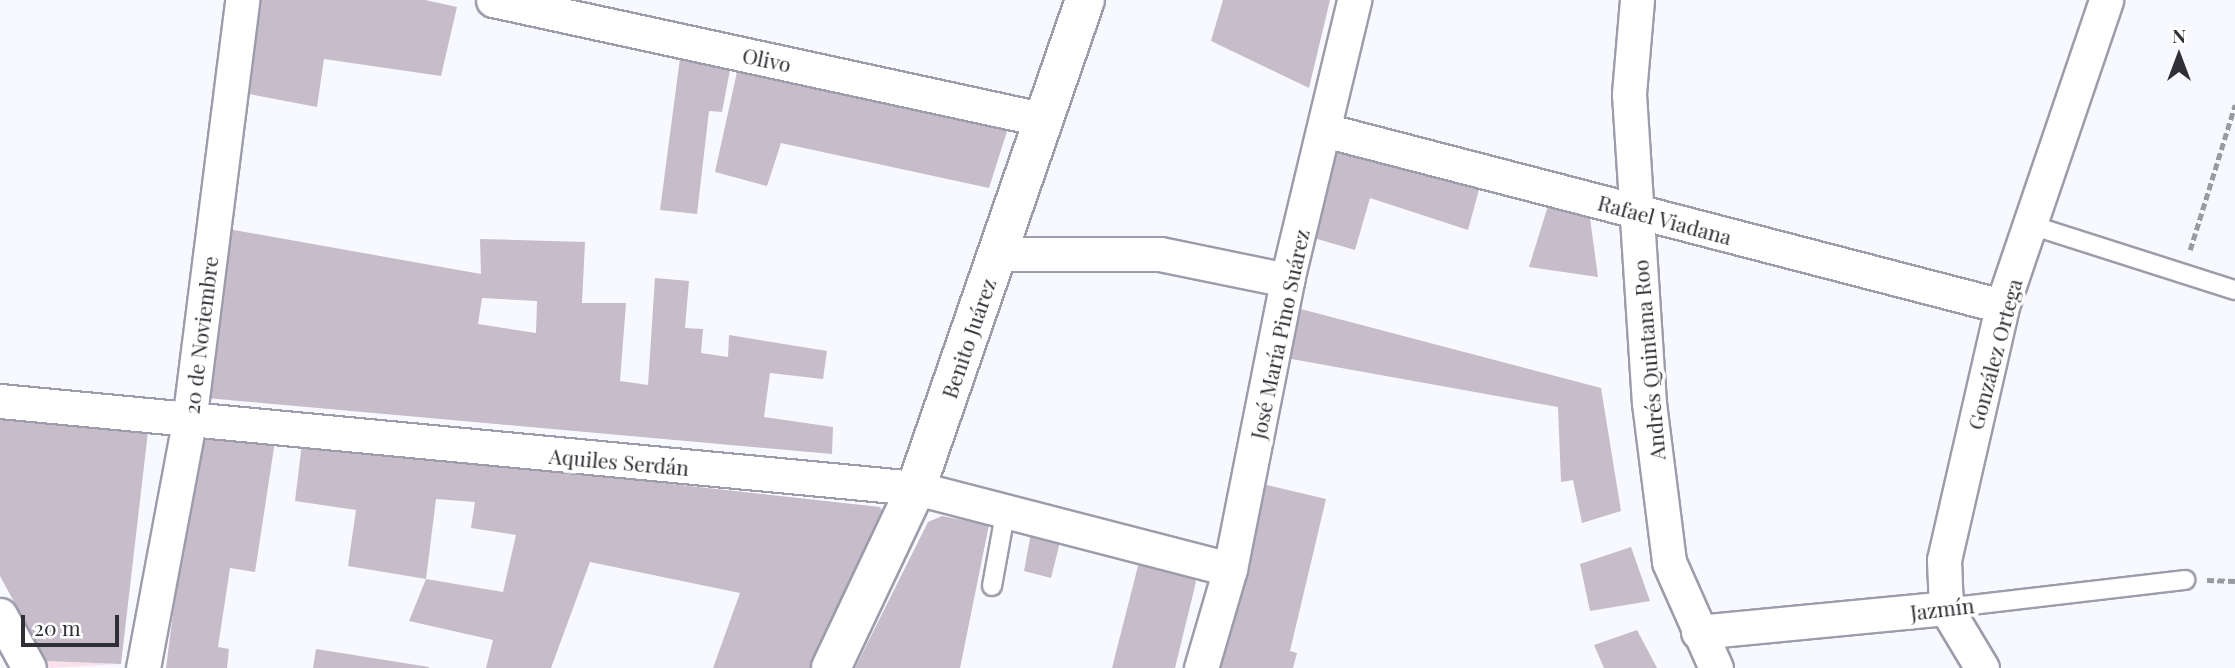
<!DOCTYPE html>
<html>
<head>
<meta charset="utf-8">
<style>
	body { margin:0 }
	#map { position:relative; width:2235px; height:668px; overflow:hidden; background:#f8f8ff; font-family:"Playfair Display",serif }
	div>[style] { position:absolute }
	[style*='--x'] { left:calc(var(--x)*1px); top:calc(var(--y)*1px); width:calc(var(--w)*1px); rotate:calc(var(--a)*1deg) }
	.green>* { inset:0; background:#f9e1eb }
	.building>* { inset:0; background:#c7bcca }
	.path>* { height:4.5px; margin-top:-2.25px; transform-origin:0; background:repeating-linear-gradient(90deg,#9a9aa1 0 7px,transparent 0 10.5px) }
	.roads { filter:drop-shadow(2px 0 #9d9cab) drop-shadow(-2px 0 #9d9cab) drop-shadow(0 2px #9d9cab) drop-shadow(0 -2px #9d9cab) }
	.service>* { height:18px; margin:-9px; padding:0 9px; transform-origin:9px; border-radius:9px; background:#fff }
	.minor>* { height:33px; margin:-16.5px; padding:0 16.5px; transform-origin:16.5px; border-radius:16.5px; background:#fff }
	.tertiary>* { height:38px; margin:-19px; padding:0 19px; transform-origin:19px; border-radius:19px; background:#fff }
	span { translate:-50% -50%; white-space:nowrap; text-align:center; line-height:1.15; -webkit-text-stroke:7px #fff; paint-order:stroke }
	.street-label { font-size:21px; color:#2f2f35 }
	.north { position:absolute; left:2144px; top:21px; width:70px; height:70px; -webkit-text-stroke:5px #fff; paint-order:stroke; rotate:0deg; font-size:19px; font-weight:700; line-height:28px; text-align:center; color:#2f2f35 }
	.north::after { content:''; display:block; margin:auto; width:24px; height:32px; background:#2f2f35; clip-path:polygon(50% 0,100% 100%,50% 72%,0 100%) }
	.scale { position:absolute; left:21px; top:615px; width:98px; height:32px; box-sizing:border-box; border:4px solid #2f2f35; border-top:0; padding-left:9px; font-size:21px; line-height:24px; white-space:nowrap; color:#2f2f35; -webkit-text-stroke:5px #fff; paint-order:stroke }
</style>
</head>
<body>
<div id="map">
	<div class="green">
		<i style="clip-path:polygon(46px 661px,121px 664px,50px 668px)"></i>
	</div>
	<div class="building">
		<i style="clip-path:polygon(259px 0,425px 0,457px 7px,441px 76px,324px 59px,317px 107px,244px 93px)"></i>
		<i style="clip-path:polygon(1223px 0,1330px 0,1309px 88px,1211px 41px)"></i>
		<i style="clip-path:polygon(680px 58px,730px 70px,722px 112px,709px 111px,697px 214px,660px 210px)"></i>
		<i style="clip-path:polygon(737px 72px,1009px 125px,989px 188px,781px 143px,767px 186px,715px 172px)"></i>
		<i style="clip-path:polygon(1351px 147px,1480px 186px,1468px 230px,1370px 198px,1355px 250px,1314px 238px,1335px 153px)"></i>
		<i style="clip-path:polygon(1548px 206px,1590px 218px,1598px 277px,1529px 267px)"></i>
		<i style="clip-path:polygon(evenodd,223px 228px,481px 274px,480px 239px,585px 242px,582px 303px,626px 303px,620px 381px,648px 385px,655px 278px,689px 281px,685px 328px,703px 329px,701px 353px,728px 357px,729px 335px,827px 351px,823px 379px,770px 373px,764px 417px,833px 427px,832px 454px,207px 398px,223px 228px,482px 298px,537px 301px,536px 333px,478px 324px,482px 298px)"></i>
		<i style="clip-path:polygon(1297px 308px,1601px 388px,1621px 511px,1582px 523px,1573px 480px,1561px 482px,1558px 407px,1286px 358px)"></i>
		<i style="clip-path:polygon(0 407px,149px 423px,121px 664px,46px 661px,0 576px)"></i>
		<i style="clip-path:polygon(196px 435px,275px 441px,255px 572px,230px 568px,218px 647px,229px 649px,227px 668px,166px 668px)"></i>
		<i style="clip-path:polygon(302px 443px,880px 507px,891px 525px,823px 668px,713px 668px,740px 593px,590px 562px,551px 668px,486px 668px,493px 640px,409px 621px,426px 579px,503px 592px,516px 535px,471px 528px,475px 502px,436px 499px,426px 579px,348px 566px,356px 510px,295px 501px)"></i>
		<i style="clip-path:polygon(1254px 482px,1326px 499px,1290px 651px,1297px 653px,1293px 668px,1208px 668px)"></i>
		<i style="clip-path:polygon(942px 516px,989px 525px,960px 668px,855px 668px,928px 522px)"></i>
		<i style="clip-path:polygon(1031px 533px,1061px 538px,1051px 578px,1024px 571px)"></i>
		<i style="clip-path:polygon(1631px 547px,1650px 601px,1590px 611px,1580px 564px)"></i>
		<i style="clip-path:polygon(1140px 558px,1189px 570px,1196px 582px,1175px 668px,1112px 668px)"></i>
		<i style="clip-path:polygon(1637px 630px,1657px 668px,1604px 668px,1594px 645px)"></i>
		<i style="clip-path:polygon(316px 649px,429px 667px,429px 668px,313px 668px)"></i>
	</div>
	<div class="path">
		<i style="--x:2190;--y:250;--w:152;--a:-72.8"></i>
		<i style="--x:2207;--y:580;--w:28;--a:2"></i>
	</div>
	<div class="roads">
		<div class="service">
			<i style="--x:2034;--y:226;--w:211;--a:17.7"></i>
			<i style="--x:992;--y:586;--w:78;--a:-79.7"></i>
			<i style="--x:1946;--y:608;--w:241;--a:-6.7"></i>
		</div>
		<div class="minor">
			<i style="--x:493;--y:0;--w:561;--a:12.25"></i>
			<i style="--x:1637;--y:0;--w:94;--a:94.9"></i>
			<i style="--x:1629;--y:94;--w:310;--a:86.3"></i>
			<i style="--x:1649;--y:403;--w:160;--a:82.8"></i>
			<i style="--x:1669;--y:562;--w:116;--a:66.1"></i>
			<i style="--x:1328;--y:131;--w:696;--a:14.56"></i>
			<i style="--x:998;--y:254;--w:162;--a:0"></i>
			<i style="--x:1160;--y:254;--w:130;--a:11.6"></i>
			<i style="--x:0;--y:401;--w:920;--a:5.43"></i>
			<i style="--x:916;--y:488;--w:324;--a:14.5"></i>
			<i style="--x:0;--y:615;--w:60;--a:61.3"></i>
			<i style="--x:1698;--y:632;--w:249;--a:-5.5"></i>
			<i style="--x:143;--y:668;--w:250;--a:-79.4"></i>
			<i style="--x:189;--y:422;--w:425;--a:-82.8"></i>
			<i style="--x:1201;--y:668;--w:103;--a:-73.7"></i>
			<i style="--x:1230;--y:569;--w:295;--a:-78.8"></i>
			<i style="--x:1287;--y:280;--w:288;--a:-76.5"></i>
			<i style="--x:1982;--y:668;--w:70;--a:-121"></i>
			<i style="--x:1946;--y:608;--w:48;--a:-92.4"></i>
			<i style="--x:1944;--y:560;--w:261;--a:-77.1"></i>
			<i style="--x:2002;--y:306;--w:323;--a:-71.2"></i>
		</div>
		<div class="tertiary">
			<i style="--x:831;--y:668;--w:199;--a:-64.7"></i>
			<i style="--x:916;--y:488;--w:516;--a:-70.9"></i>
		</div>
	</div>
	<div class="street-label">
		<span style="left:767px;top:59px;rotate:12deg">Olivo</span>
		<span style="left:1665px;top:219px;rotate:15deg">Rafael Viadana</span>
		<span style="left:1279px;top:334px;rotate:-78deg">José María Pino Suárez</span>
		<span style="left:200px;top:335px;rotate:-83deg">20 de Noviembre</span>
		<span style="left:968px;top:338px;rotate:-71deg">Benito Juárez</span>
		<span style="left:1994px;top:354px;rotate:-75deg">González Ortega</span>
		<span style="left:1648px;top:360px;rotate:-95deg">Andrés Quintana Roo</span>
		<span style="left:619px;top:461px;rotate:5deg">Aquiles Serdán</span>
		<span style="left:1942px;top:608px;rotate:-7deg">Jazmín</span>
	</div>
	<div class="north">N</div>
	<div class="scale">20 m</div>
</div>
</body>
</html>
